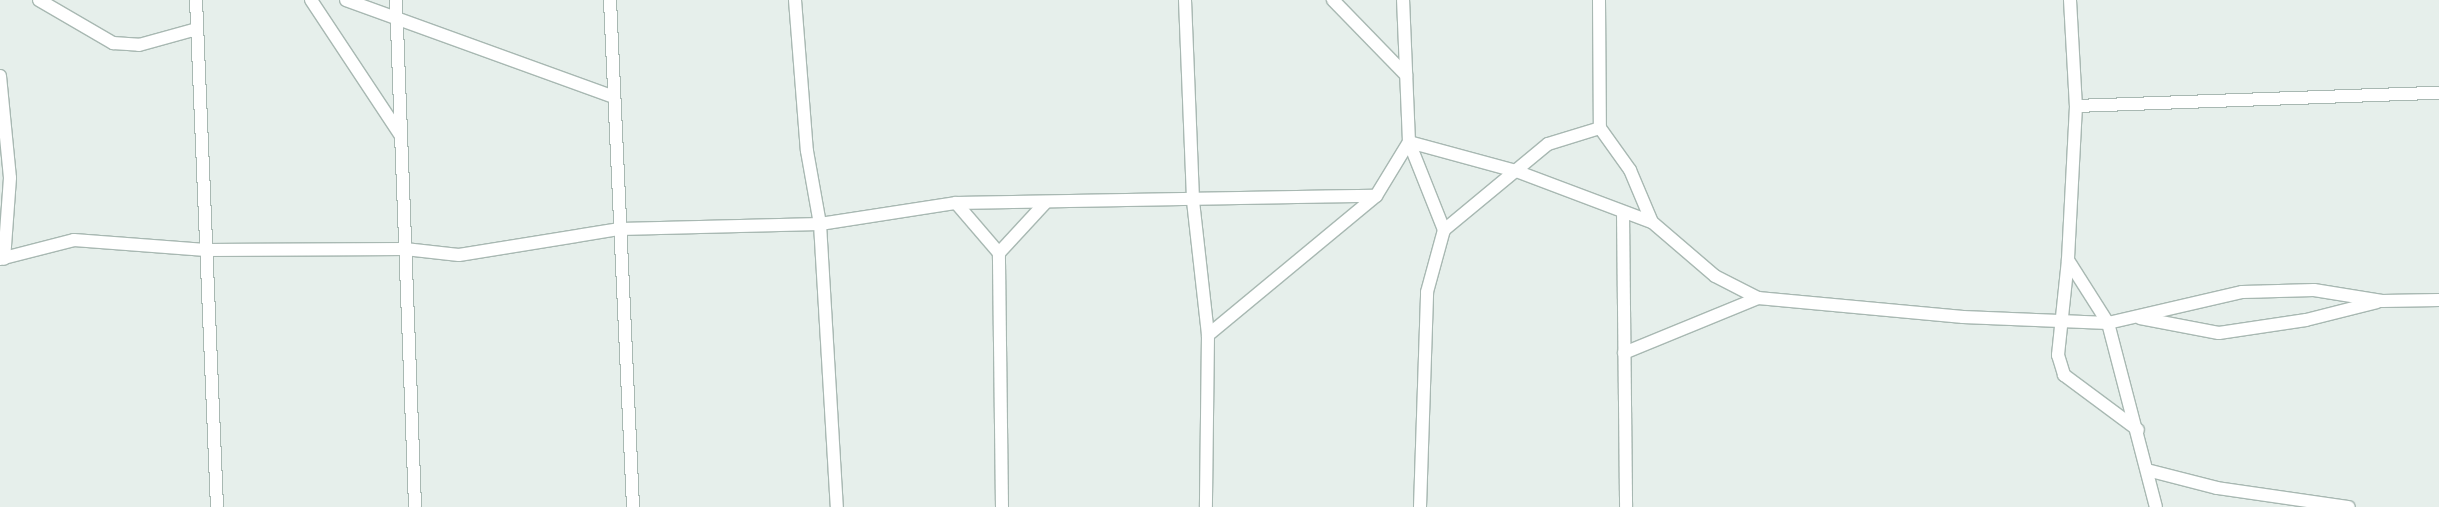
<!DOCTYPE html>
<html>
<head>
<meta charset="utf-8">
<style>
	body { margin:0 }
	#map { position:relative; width:2439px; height:507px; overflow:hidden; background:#e6efeb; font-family:Inter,sans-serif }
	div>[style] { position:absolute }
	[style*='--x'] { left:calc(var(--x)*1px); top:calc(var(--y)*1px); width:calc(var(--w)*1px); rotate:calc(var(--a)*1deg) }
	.roads { filter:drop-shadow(1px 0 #a8b8b2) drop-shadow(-1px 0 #a8b8b2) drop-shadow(0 1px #a8b8b2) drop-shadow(0 -1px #a8b8b2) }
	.street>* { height:12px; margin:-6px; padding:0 6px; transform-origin:6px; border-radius:6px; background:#fff }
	span { translate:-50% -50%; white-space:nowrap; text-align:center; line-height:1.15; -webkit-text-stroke:3.5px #f7fbf9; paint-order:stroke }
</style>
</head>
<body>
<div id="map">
	<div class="roads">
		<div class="street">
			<i style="--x:39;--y:0;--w:86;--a:30.2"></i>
			<i style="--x:113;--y:43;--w:26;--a:4"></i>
			<i style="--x:139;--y:45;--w:60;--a:-15.4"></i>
			<i style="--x:196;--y:0;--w:507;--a:87.63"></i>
			<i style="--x:311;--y:0;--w:163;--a:56.5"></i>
			<i style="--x:346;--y:0;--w:285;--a:19.9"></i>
			<i style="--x:396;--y:0;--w:507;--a:87.85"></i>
			<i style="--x:610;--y:0;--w:508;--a:87.4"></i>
			<i style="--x:795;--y:0;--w:151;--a:85.5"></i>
			<i style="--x:807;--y:151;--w:74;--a:79.9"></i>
			<i style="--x:820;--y:224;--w:284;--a:86.6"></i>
			<i style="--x:1185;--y:0;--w:201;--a:87.7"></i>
			<i style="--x:1193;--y:201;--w:135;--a:83.6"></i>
			<i style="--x:1208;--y:335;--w:172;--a:90.7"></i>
			<i style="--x:1333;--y:0;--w:105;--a:45.8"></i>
			<i style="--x:1599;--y:0;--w:128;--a:89.6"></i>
			<i style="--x:1600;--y:128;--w:52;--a:54.5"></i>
			<i style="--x:1630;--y:170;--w:56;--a:67.1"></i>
			<i style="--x:2070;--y:0;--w:106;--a:86.8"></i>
			<i style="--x:2076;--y:106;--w:154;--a:93"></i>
			<i style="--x:2068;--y:260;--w:96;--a:96"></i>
			<i style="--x:2058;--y:355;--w:21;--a:73"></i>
			<i style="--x:2064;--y:375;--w:92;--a:36.6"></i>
			<i style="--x:0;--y:76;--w:102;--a:84.4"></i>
			<i style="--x:10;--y:178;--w:81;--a:94.2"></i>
			<i style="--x:2076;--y:106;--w:363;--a:-2.1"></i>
			<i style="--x:1409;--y:142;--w:111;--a:15.2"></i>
			<i style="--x:1516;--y:171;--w:145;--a:20.6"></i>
			<i style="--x:1652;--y:222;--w:83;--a:40.6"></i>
			<i style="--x:1715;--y:276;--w:48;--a:27.1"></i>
			<i style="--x:1758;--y:298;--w:206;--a:5.3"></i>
			<i style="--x:1963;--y:317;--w:145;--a:2.4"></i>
			<i style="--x:2108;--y:323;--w:138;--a:-13"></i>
			<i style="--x:2242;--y:292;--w:72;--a:-1.6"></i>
			<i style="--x:2314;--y:290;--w:69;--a:9.2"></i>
			<i style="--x:2382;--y:301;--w:57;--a:-1"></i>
			<i style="--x:1409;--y:142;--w:95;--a:68.3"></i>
			<i style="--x:956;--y:203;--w:66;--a:49.3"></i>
			<i style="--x:1623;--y:212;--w:295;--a:89.4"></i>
			<i style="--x:0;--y:259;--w:76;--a:-14.4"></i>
			<i style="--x:74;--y:240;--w:132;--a:4.3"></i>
			<i style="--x:206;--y:250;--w:199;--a:-0.3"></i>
			<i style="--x:405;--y:249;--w:54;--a:6.3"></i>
			<i style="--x:459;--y:255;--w:163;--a:-9.2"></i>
			<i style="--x:620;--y:229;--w:200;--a:-1.4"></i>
			<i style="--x:820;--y:224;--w:138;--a:-8.8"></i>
			<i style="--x:956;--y:203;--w:420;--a:-1"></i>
			<i style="--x:2068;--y:260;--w:75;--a:57.6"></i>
			<i style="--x:2108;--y:323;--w:190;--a:75.4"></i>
			<i style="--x:2140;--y:318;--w:80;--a:10.8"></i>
			<i style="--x:2219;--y:333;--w:88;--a:-8.5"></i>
			<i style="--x:2306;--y:320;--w:73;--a:-14.2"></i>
			<i style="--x:1208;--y:335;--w:218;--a:-39.6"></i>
			<i style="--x:1376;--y:196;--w:63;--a:-58.6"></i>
			<i style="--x:1409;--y:142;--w:142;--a:-92.4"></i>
			<i style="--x:1624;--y:353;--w:145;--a:-22.3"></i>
			<i style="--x:2147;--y:470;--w:72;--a:14.4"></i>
			<i style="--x:2217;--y:488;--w:133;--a:8.2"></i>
			<i style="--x:1002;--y:507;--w:254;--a:-90.7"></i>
			<i style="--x:999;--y:253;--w:69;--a:-47.3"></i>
			<i style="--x:1420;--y:507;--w:215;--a:-88.1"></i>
			<i style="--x:1427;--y:292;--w:64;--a:-74.7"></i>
			<i style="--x:1444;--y:230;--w:135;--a:-39.6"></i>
			<i style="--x:1548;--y:144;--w:54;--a:-17.1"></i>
		</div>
	</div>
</div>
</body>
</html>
